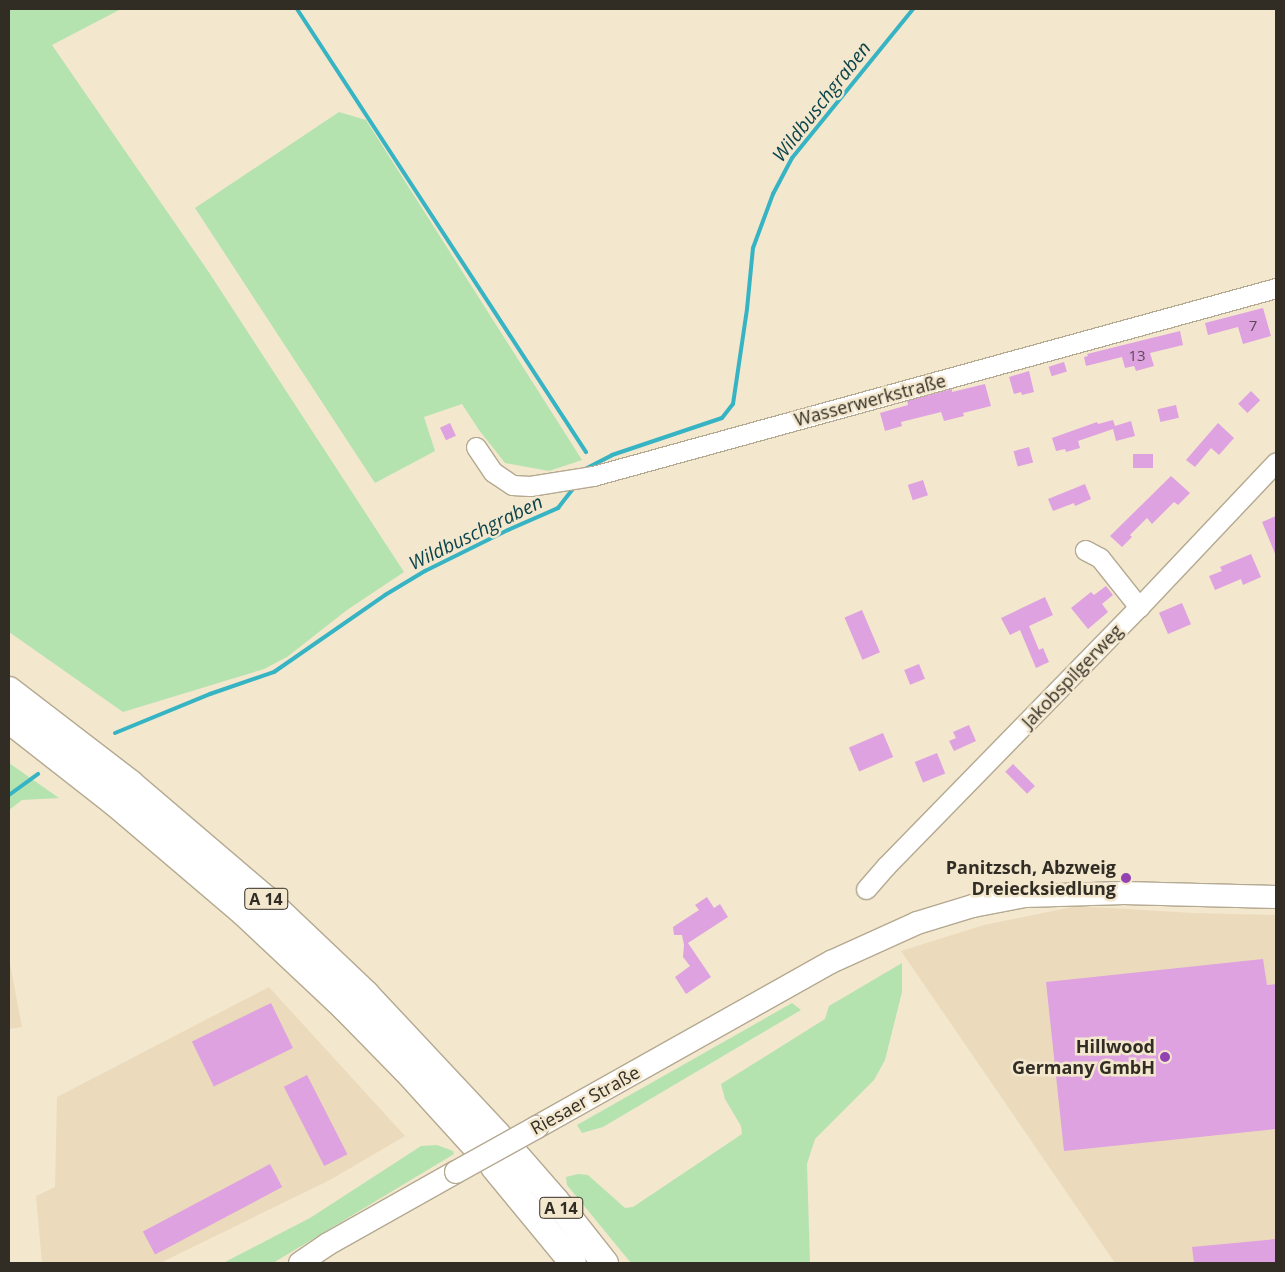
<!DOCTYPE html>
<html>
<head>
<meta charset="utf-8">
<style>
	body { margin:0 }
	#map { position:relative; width:1285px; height:1272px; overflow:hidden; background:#f3e7ce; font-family:"Open Sans",sans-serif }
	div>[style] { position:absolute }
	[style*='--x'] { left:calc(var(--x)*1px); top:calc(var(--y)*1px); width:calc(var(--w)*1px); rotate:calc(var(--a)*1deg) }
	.built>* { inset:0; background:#ebdbbc }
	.green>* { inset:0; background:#b4e3b0 }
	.stream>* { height:4px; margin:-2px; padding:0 2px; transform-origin:2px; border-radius:2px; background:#36b4c4 }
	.building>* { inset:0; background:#dea2e0; transform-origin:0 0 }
	.roads { filter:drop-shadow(1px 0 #b4a991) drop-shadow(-1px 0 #b4a991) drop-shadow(0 1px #b4a991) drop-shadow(0 -1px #b4a991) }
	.minor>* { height:19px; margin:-9.5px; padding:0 9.5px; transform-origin:9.5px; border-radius:9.5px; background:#fff }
	.major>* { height:22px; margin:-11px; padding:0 11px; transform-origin:11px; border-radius:11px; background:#fff }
	.highway>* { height:26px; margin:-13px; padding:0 13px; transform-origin:13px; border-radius:13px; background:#fff }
	.bridges { filter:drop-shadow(1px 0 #b4a991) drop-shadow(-1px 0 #b4a991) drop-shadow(0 1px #b4a991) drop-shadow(0 -1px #b4a991) }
	.major-bridge>* { height:22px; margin:-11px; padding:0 11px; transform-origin:11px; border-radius:11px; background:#fff }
	.dots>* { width:14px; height:14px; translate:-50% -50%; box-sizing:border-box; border:2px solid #f3e7ce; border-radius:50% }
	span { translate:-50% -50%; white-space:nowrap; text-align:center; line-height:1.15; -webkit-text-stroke:5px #f3e7ce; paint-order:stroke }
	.number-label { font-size:15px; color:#5d4a53 }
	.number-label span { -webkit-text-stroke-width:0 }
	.shield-label span { padding:1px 4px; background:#f3e7ce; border:1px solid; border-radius:4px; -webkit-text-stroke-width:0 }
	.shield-label { font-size:16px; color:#322d24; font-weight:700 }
	.street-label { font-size:18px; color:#322d24 }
	.poi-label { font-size:18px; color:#322d24; font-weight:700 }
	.right { translate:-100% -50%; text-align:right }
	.water-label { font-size:19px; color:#0b434a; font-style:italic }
	.frame { position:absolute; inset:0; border:10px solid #322d24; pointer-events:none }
</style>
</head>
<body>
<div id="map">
	<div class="built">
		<i style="clip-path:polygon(1077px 906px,1193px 913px,1276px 915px,1276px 1263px,1115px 1263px,901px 951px,984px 925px)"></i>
		<i style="clip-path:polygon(9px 959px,22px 1027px,9px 1029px)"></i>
		<i style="clip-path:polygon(269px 987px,405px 1136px,330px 1180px,160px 1263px,42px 1263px,36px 1196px,55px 1187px,57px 1097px)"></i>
	</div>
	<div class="green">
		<i style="clip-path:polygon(9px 9px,121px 9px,52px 45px,208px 271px,404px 572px,347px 610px,287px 657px,264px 669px,123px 712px,9px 632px)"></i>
		<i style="clip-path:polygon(339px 112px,366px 120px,582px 460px,549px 471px,505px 463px,479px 430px,462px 404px,424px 417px,435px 451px,375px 483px,195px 208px)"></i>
		<i style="clip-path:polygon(9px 763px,59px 798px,22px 800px,9px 810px)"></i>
		<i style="clip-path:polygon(902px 963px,902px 992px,885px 1060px,874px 1080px,815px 1139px,807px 1164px,810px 1263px,631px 1263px,567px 1185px,566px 1177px,578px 1174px,588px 1175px,625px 1208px,633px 1207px,742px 1134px,741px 1126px,725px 1099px,721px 1084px,825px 1019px,829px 1006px)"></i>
		<i style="clip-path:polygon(792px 1003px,801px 1010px,603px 1127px,582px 1133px,577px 1125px)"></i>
		<i style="clip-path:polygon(437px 1145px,453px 1151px,454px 1154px,273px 1263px,223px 1263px,310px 1218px,421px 1146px)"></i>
	</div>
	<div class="stream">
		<i style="--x:297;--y:9;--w:529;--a:56.88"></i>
		<i style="--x:585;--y:469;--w:30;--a:-27"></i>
		<i style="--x:612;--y:455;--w:116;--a:-18.6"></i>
		<i style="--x:722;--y:418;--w:18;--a:-52"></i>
		<i style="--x:733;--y:404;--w:96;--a:-81.6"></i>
		<i style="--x:747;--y:309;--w:61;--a:-84.4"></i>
		<i style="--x:753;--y:248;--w:58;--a:-69.7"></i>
		<i style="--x:773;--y:194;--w:41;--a:-62.2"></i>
		<i style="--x:792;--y:158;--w:192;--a:-50.9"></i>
		<i style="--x:115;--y:733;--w:103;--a:-22.3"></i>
		<i style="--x:210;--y:694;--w:68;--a:-19"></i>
		<i style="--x:274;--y:672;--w:135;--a:-34.7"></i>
		<i style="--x:385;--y:595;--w:47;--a:-31"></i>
		<i style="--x:425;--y:571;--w:93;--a:-26.3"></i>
		<i style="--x:508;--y:530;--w:55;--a:-23.7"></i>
		<i style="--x:558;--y:508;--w:31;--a:-52"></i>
		<i style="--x:9;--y:795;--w:36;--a:-36"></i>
	</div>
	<div class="building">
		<i style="clip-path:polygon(1263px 308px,1271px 336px,1243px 344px,1238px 327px,1208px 335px,1205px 323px)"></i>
		<i style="clip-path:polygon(1180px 331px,1183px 345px,1150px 353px,1154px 366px,1136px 371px,1134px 366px,1125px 368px,1122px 357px,1086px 366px,1084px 357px,1088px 356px,1087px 354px)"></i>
		<i style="left:1064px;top:362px;width:10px;height:16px;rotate:73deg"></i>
		<i style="clip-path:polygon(1029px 371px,1034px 392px,1022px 395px,1021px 392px,1014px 394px,1009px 377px)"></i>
		<i style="clip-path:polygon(985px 384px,991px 406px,963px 413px,964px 416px,944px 421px,941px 412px,901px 422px,902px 426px,885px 431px,880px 413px,908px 405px,907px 401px,952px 389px,952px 392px)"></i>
		<i style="left:1251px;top:391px;width:13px;height:18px;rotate:45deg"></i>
		<i style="left:1176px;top:405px;width:13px;height:19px;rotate:77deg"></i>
		<i style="clip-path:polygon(1113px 420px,1115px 426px,1131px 421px,1135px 436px,1116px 441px,1113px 429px,1078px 441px,1080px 448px,1066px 452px,1065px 449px,1056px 451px,1052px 438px,1097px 422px,1098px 424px)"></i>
		<i style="left:450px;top:423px;width:14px;height:11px;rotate:65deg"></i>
		<i style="clip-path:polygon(1218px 423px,1234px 438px,1219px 455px,1211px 448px,1195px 467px,1186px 460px)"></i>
		<i style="left:1029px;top:447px;width:16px;height:16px;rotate:75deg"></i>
		<i style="left:1133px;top:454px;width:20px;height:14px"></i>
		<i style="clip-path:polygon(1171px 476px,1190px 493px,1178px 505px,1174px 502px,1152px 524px,1147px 518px,1130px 535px,1132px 537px,1122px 547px,1110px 536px)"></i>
		<i style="left:923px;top:480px;width:16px;height:16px;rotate:72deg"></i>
		<i style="clip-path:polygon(1085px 484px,1091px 499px,1075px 506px,1074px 503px,1053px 511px,1048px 499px)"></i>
		<i style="clip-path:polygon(1276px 516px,1276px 556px,1262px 522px)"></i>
		<i style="clip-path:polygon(1251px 554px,1261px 577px,1243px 585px,1241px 579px,1215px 590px,1209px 576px,1222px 571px,1220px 567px)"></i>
		<i style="clip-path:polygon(1106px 586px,1113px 595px,1102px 604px,1108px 612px,1088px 629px,1071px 608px,1091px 592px,1094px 595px)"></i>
		<i style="clip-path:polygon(1045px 597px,1053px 615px,1029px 626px,1039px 650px,1043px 648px,1049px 662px,1036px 668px,1020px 630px,1010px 635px,1001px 618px)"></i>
		<i style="left:1182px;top:603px;width:23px;height:25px;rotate:67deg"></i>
		<i style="left:862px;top:610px;width:46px;height:19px;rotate:67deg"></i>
		<i style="left:919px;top:664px;width:16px;height:16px;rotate:68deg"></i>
		<i style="clip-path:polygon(969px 725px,976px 741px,954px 751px,949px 741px,956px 738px,953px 732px)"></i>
		<i style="left:883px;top:733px;width:26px;height:37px;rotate:67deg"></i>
		<i style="left:937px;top:753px;width:22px;height:24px;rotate:68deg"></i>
		<i style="left:1013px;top:764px;width:31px;height:11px;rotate:45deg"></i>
		<i style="clip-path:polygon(707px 897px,714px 908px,720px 904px,728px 917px,688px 943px,711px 977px,686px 994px,675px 977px,690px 966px,683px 957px,684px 945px,682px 935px,674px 935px,673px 927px,699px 910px,695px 905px)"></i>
		<i style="clip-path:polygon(1263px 959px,1267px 985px,1276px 984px,1276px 1129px,1064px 1151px,1046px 982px)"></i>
		<i style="left:271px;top:1003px;width:50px;height:88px;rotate:64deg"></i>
		<i style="left:307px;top:1075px;width:89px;height:26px;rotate:63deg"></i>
		<i style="left:270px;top:1164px;width:26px;height:144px;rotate:62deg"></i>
		<i style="clip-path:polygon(1276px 1239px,1276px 1263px,1194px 1263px,1192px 1247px)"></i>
	</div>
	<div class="roads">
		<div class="minor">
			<i style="--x:476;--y:447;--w:30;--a:56"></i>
			<i style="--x:493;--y:472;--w:23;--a:34"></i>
			<i style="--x:512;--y:485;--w:18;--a:3"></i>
			<i style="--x:530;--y:486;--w:64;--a:-9"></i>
			<i style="--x:593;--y:476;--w:708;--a:-15.39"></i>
			<i style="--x:1085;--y:550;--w:17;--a:28"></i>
			<i style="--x:1100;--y:558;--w:63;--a:51.5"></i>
			<i style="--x:866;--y:889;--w:30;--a:-49"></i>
			<i style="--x:886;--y:866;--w:362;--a:-45.7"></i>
			<i style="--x:1139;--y:607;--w:199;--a:-46.6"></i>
		</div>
		<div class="major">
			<i style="--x:537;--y:1127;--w:337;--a:-29.3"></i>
			<i style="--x:831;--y:962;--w:94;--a:-24.4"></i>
			<i style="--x:917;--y:923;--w:59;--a:-16.9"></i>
			<i style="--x:973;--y:906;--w:53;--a:-10.9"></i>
			<i style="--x:1025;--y:896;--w:99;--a:-1.7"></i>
			<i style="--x:1124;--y:893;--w:152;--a:1.5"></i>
			<i style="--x:300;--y:1263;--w:34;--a:-34"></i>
			<i style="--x:328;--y:1244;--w:147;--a:-29.4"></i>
		</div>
		<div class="highway">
			<i style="--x:9;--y:690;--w:153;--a:37.5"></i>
			<i style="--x:130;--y:783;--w:179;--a:40.5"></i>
			<i style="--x:266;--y:899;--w:138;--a:43.5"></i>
			<i style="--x:366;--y:994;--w:193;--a:46.9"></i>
			<i style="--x:9;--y:720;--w:135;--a:38.1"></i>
			<i style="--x:115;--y:803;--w:168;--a:40.4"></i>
			<i style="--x:243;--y:912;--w:139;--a:43.2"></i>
			<i style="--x:344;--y:1007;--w:88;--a:45.5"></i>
			<i style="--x:406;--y:1070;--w:104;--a:47.7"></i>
			<i style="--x:515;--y:1154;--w:62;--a:48.9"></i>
			<i style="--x:556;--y:1201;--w:79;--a:51.7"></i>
			<i style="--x:494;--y:1167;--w:124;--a:50.5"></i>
		</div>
	</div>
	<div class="bridges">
		<div class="major-bridge">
			<i style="--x:456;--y:1172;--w:93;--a:-29.1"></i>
		</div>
	</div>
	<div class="dots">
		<i style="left:1126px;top:878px;background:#9442b1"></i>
		<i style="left:1165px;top:1057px;background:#9442b1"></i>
	</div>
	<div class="number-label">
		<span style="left:1253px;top:326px">7</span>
		<span style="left:1137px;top:356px">13</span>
	</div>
	<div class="shield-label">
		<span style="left:266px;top:899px">A 14</span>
		<span style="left:561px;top:1208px">A 14</span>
	</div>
	<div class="street-label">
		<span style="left:870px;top:400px;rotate:-15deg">Wasserwerkstraße</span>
		<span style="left:1072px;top:676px;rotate:-46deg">Jakobspilgerweg</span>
		<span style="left:585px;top:1100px;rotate:-29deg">Riesaer Straße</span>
	</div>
	<div class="poi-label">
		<span class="right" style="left:1116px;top:878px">Panitzsch, Abzweig<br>Dreiecksiedlung</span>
		<span class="right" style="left:1155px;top:1057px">Hillwood<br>Germany GmbH</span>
	</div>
	<div class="water-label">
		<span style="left:822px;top:102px;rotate:-52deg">Wildbuschgraben</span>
		<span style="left:476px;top:533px;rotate:-26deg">Wildbuschgraben</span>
	</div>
	<div class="frame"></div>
</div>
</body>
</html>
